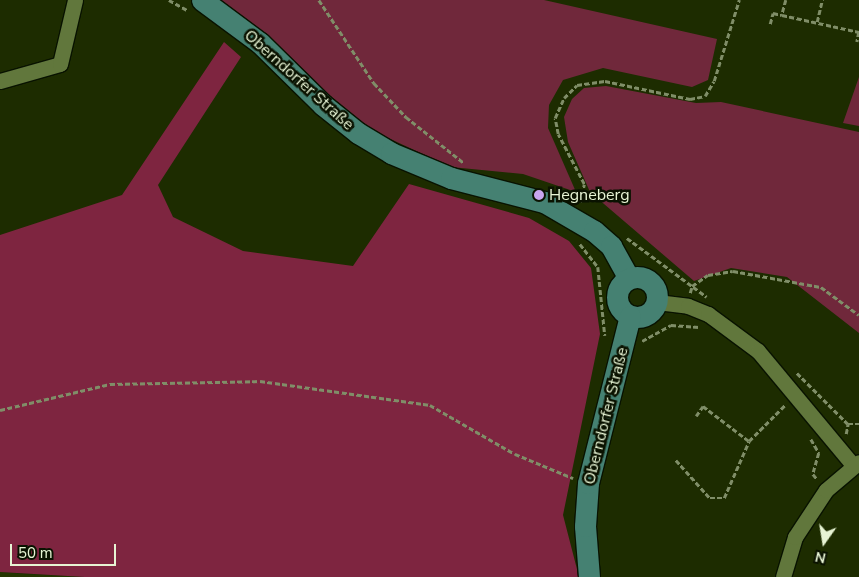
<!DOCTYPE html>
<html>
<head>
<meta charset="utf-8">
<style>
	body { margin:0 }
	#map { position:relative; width:859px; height:577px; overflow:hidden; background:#1d2c00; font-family:"Nunito Sans",sans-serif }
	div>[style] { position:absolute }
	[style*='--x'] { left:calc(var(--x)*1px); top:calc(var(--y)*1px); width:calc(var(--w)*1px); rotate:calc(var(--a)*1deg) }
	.built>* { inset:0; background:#243500 }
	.green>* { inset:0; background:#70283b }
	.forest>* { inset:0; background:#7e2540 }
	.path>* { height:2.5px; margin-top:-1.25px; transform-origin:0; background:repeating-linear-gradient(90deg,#808e68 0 5px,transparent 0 7.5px) }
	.roads { filter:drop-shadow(1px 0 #091300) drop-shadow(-1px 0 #091300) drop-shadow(0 1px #091300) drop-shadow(0 -1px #091300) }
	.street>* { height:15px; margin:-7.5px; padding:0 7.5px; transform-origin:7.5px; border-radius:7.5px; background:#61773c }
	.secondary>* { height:21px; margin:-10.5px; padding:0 10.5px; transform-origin:10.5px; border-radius:10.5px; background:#458172 }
	.secondary>.ring { margin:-10.5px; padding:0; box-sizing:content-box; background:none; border:21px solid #458172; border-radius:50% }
	.dots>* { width:14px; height:14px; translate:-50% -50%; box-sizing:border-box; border:2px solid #0a1200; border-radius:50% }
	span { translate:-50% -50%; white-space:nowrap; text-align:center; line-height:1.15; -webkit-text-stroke:5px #0a1200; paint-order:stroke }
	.street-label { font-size:16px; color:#e7f4d4 }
	.poi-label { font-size:16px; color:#e7f4d4 }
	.left { translate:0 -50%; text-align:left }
	.north { position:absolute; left:799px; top:517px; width:50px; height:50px; -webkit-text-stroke:4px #0a1200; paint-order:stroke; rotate:193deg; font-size:14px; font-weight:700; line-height:20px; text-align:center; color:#e7f4d4 }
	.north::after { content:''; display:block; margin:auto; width:18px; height:22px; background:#e7f4d4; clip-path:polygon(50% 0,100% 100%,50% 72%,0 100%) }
	.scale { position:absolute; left:10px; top:544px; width:106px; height:22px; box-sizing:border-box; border:2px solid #e7f4d4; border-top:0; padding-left:6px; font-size:15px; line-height:18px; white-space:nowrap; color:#e7f4d4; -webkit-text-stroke:4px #0a1200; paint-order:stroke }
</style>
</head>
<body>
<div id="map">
	<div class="built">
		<i style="clip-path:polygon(0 572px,22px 574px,85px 577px,0 577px)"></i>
	</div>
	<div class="green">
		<i style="clip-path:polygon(215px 0,544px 0,717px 39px,708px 80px,692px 87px,603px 68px,563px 80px,549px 105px,548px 128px,576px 192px,523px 174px,451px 167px,373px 131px,327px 93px,269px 36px)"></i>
		<i style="clip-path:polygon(859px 77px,859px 126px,843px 123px)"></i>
		<i style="clip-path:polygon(606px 86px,696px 103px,721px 102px,859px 132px,859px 333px,787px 277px,731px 268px,694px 281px,590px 192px,568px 142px,564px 117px,572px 99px,584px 88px)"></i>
	</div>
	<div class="forest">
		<i style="clip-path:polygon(224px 42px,241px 57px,158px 185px,173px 217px,243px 251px,353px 266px,409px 184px,529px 218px,569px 241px,591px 268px,600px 334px,563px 515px,579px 577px,85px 577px,0 572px,0 235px,122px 195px)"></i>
	</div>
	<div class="path">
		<i style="--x:169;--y:0;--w:21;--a:29"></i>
		<i style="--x:319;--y:0;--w:100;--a:56.5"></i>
		<i style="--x:374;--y:83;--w:47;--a:46.7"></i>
		<i style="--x:406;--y:117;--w:74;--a:38.4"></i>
		<i style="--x:786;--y:0;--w:16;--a:105"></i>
		<i style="--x:782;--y:15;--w:79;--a:12.4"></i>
		<i style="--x:859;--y:32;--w:10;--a:101"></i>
		<i style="--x:817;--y:22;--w:23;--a:-77"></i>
		<i style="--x:770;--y:24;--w:11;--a:-75"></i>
		<i style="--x:773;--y:13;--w:9;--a:13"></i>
		<i style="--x:580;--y:202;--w:18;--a:-77"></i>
		<i style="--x:584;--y:184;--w:56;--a:-117.5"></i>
		<i style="--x:558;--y:134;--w:16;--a:-101"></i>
		<i style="--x:555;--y:118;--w:22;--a:-66"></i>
		<i style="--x:564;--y:98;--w:18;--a:-45"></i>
		<i style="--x:577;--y:85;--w:28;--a:-8"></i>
		<i style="--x:605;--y:81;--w:87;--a:12"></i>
		<i style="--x:690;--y:99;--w:15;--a:-11"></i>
		<i style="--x:705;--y:96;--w:17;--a:-59"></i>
		<i style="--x:714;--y:81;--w:85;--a:-72.8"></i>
		<i style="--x:627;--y:238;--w:99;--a:36.4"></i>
		<i style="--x:580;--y:244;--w:29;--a:52"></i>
		<i style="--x:598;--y:267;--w:69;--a:84.2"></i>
		<i style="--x:690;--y:293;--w:7;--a:-74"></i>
		<i style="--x:692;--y:286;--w:19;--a:-35"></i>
		<i style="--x:708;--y:275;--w:25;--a:-9"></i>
		<i style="--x:733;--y:271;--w:89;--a:10.3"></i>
		<i style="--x:821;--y:287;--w:47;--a:36.4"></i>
		<i style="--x:642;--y:341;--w:33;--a:-29"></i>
		<i style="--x:671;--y:325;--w:28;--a:4"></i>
		<i style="--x:797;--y:373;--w:72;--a:45"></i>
		<i style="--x:848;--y:424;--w:11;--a:0"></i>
		<i style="--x:0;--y:410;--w:113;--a:-13.3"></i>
		<i style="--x:110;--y:384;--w:150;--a:-1.1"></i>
		<i style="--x:260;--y:381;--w:172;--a:8"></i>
		<i style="--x:430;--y:405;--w:98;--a:30"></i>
		<i style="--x:515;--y:454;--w:63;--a:22.5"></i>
		<i style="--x:696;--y:416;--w:12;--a:-55"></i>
		<i style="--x:703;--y:406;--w:58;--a:37.3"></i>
		<i style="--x:846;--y:434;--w:10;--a:-79"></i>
		<i style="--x:811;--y:439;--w:16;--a:60"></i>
		<i style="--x:819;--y:453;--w:22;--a:106"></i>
		<i style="--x:813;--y:474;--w:6;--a:51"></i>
		<i style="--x:676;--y:460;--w:51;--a:48.2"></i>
		<i style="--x:710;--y:498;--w:14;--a:0"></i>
		<i style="--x:724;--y:498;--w:62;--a:-66.3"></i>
		<i style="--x:749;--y:441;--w:51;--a:-45"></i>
	</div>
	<div class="roads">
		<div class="street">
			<i style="--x:0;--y:81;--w:62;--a:-15.8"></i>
			<i style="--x:60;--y:64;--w:66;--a:-76.8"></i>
			<i style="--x:657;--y:302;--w:31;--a:7"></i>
			<i style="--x:688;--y:306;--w:22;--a:22"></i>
			<i style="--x:708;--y:314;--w:62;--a:36.5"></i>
			<i style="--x:758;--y:351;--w:148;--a:50.2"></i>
			<i style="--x:783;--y:577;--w:42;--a:-73.3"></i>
			<i style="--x:795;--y:537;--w:56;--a:-56.6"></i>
			<i style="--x:826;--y:490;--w:43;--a:-40.3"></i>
		</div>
		<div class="secondary">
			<i style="--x:202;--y:0;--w:72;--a:36.6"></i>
			<i style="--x:260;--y:43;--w:88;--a:44.5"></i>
			<i style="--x:323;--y:105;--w:45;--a:38.7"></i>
			<i style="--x:358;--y:133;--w:39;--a:31"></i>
			<i style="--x:391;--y:153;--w:65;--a:22.6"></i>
			<i style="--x:451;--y:178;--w:96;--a:14.5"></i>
			<i style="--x:544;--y:202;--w:58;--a:30.1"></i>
			<i style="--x:594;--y:231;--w:23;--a:41"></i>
			<i style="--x:611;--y:246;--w:37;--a:61"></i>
			<i class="ring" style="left:617px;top:277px;width:19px;height:19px"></i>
			<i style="--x:589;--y:577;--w:51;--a:-94.5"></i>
			<i style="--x:585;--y:526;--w:43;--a:-86"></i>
			<i style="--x:588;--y:483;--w:172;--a:-75.9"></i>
		</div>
	</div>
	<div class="dots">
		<i style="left:539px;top:195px;background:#c9a5ee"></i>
	</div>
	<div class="street-label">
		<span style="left:299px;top:80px;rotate:42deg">Oberndorfer Straße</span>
		<span style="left:606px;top:416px;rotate:-76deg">Oberndorfer Straße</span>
	</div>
	<div class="poi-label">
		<span class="left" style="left:549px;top:195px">Hegneberg</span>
	</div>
	<div class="north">N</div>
	<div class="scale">50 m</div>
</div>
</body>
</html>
